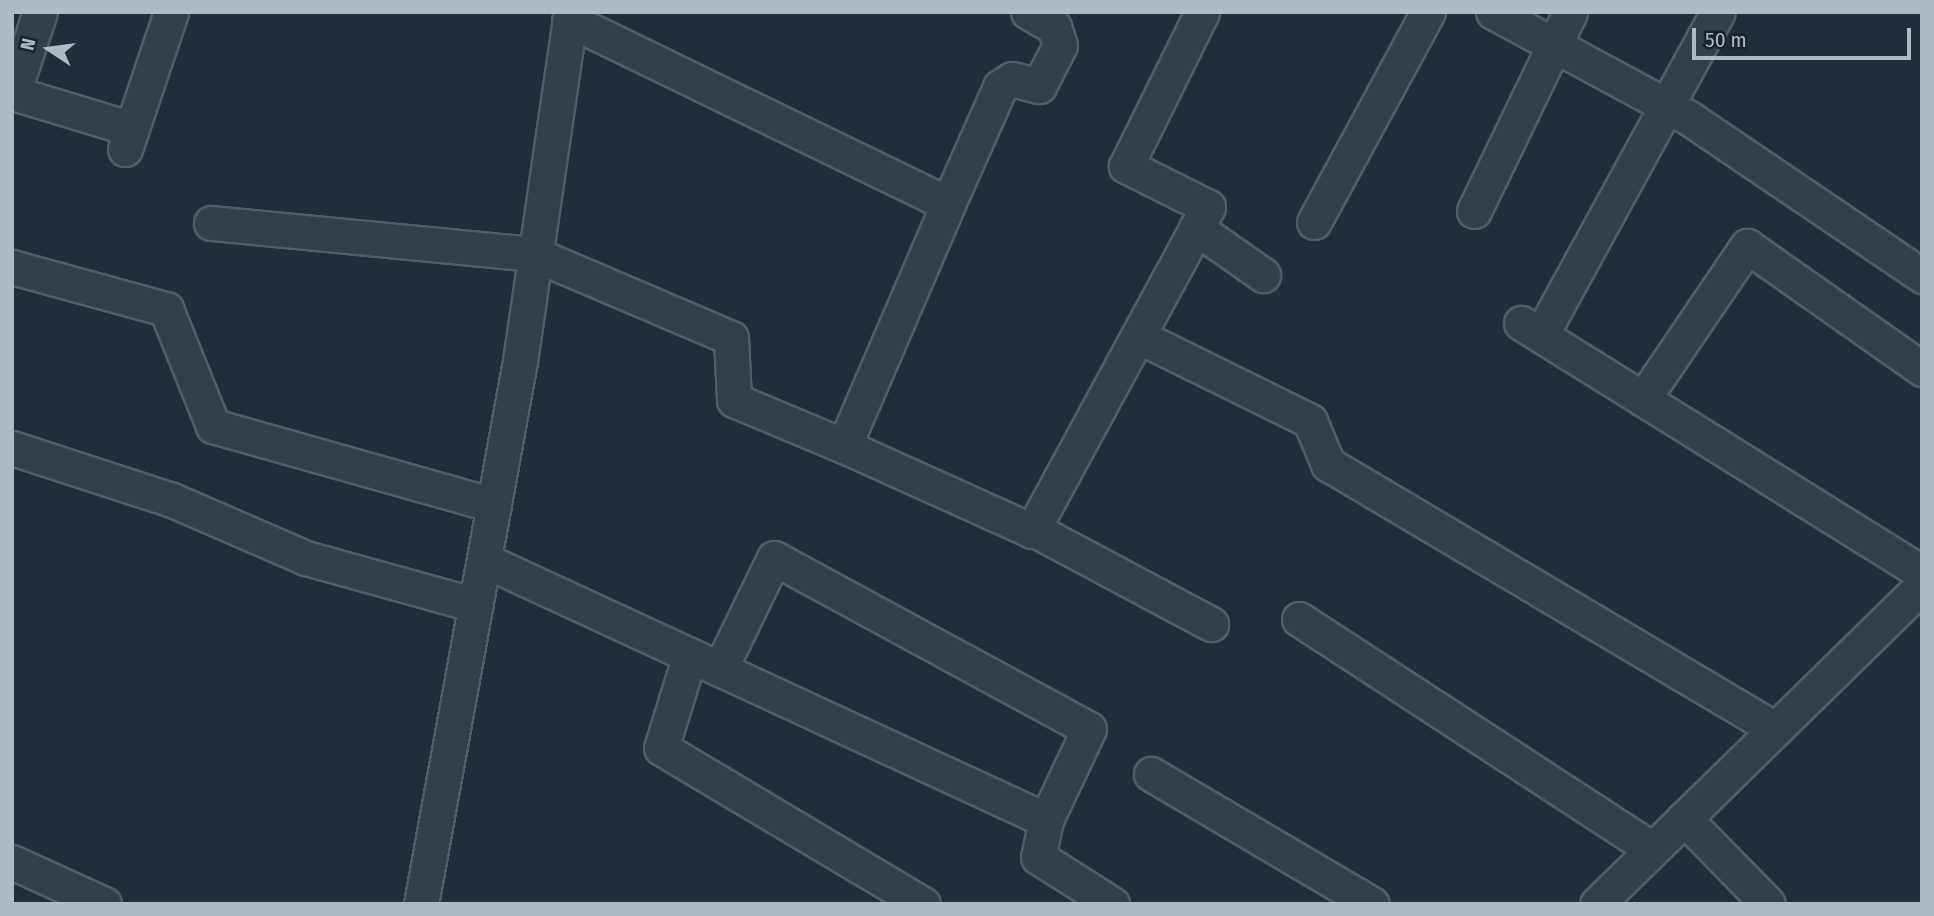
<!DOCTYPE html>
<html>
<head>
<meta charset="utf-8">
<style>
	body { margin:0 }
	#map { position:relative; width:1934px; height:916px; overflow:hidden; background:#212d39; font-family:"Fira Sans Condensed",sans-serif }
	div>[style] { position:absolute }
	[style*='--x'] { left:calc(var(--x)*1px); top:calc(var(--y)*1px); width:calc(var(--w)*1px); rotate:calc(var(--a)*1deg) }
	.roads { filter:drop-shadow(2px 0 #525d67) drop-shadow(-2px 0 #525d67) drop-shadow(0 2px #525d67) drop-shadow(0 -2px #525d67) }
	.minor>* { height:33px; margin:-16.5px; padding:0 16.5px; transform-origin:16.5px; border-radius:16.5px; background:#343f49 }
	span { translate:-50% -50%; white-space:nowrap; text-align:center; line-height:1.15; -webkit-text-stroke:5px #1a242e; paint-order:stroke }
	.frame { position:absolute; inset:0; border:14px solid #afbac5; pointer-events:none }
	.north { position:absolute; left:14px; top:14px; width:70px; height:70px; -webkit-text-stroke:5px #1a242e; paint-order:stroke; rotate:283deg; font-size:19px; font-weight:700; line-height:28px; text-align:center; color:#afbac5 }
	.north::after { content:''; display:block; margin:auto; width:24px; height:32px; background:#afbac5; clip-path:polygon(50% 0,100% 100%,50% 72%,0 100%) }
	.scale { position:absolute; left:1692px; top:28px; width:219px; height:32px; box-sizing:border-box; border:4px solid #afbac5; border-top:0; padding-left:9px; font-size:21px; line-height:24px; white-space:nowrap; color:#afbac5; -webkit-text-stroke:5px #1a242e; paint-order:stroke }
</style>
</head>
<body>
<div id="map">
	<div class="roads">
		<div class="minor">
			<i style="--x:40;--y:12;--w:85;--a:108.4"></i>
			<i style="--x:13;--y:93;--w:124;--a:16.8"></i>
			<i style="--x:1493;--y:12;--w:223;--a:28.4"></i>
			<i style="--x:1689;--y:118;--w:282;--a:34.1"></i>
			<i style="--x:125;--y:149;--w:145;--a:-71.4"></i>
			<i style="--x:948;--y:204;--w:128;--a:-66"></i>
			<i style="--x:1000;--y:87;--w:14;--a:-34"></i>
			<i style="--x:1012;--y:79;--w:28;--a:15"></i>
			<i style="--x:1039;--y:86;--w:46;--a:-62.9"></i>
			<i style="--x:1060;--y:45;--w:19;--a:-108"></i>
			<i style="--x:1054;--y:27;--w:30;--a:-150"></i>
			<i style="--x:1474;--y:211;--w:221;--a:-64.2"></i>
			<i style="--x:1314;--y:222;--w:239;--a:-61.5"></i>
			<i style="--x:211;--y:223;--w:324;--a:5.5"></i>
			<i style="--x:534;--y:254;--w:214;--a:23.1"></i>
			<i style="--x:731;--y:338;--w:62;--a:87.2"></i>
			<i style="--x:734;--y:400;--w:119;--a:22.7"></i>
			<i style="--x:844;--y:446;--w:263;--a:-66.7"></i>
			<i style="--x:948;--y:204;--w:421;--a:-154.1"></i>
			<i style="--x:1196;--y:228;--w:82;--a:35"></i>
			<i style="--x:12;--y:267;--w:160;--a:15.3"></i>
			<i style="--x:166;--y:309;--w:126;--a:68.1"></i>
			<i style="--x:213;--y:426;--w:292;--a:15.7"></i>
			<i style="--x:1521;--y:323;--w:473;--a:31.9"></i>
			<i style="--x:1541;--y:335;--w:368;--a:-61.3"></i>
			<i style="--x:1138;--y:336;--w:192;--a:26.3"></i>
			<i style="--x:1310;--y:421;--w:47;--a:67.3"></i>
			<i style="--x:1328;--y:464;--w:520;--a:30.66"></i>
			<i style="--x:1643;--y:399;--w:185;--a:-55.8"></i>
			<i style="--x:1747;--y:246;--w:214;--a:35.1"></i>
			<i style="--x:844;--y:446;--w:206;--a:24.3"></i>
			<i style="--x:1032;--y:531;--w:369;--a:-61.5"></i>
			<i style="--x:1208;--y:207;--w:92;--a:-153.4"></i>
			<i style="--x:1126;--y:166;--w:172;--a:-63.7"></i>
			<i style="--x:12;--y:448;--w:168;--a:18"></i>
			<i style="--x:172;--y:500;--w:146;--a:23.4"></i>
			<i style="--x:306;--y:558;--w:176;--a:15.5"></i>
			<i style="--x:1033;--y:529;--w:202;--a:28.1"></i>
			<i style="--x:484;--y:560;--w:619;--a:24.83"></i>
			<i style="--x:1046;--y:820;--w:38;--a:102"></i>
			<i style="--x:1038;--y:857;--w:88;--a:32.4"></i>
			<i style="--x:1299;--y:619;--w:421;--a:33.1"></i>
			<i style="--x:690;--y:655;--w:97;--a:107.3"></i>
			<i style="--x:661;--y:748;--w:305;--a:30.8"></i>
			<i style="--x:720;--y:669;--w:123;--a:-64.1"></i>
			<i style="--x:774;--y:558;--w:358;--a:28.5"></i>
			<i style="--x:1089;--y:729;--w:101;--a:115.3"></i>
			<i style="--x:1151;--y:774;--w:256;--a:30.5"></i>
			<i style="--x:1684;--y:818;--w:120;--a:45.7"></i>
			<i style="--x:12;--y:862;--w:101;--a:24.5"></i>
			<i style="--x:421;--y:904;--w:552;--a:-79.67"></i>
			<i style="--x:520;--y:361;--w:353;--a:-81.7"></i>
			<i style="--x:1597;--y:904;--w:455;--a:-44.4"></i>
		</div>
	</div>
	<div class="frame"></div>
	<div class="north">N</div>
	<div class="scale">50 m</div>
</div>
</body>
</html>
